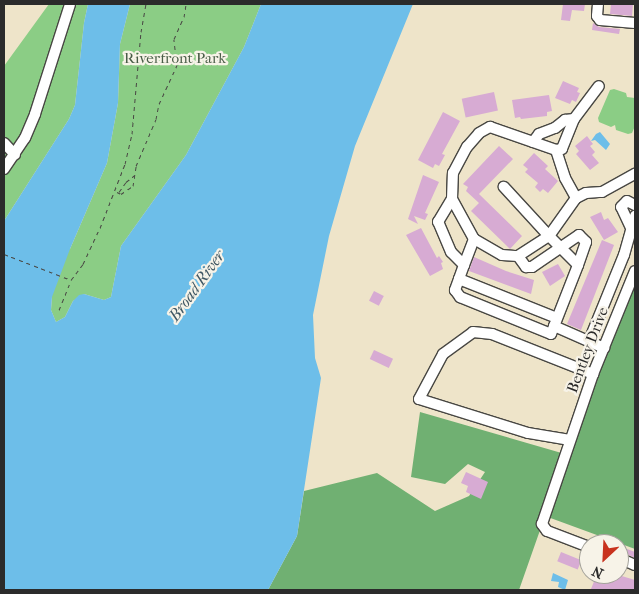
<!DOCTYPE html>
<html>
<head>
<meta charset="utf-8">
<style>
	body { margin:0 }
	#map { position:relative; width:639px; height:594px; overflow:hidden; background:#eee4c9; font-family:"IM FELL French Canon",serif }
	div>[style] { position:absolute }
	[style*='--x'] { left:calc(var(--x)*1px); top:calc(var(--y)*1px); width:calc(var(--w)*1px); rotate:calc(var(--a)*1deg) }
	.green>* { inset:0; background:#8bcd85 }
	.forest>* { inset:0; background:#70b072 }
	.water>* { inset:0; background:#6dbee9 }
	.building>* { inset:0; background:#d7abd3; transform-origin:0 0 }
	.path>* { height:1px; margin-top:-0.5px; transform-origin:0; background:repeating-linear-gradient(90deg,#484743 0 4px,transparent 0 8px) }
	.roads { filter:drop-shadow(1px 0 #484743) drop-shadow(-1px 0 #484743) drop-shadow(0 1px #484743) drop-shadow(0 -1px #484743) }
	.minor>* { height:10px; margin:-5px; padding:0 5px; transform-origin:5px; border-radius:5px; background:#fff }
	span { translate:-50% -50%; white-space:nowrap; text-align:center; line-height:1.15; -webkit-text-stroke:4.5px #f7f3e8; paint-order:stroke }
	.park-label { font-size:15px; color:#485c46 }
	.street-label { font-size:15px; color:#2b2b2b }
	.water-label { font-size:16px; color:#3f5764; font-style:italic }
	.frame { position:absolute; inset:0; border:5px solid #2b2b2b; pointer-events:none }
	.north { position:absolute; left:579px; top:534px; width:50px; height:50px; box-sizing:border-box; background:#f7f3e8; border:1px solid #a5a39c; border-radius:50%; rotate:205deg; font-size:14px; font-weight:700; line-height:20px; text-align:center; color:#2b2b2b }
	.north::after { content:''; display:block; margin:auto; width:18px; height:22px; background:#c8321e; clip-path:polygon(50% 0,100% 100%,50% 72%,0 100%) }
</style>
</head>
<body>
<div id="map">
	<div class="green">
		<i style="clip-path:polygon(49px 4px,88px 4px,84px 23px,75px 105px,69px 119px,4px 221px,4px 66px)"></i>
		<i style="clip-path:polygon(130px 4px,261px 4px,244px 47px,186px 155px,121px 246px,111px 297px,104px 300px,84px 294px,73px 301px,65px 317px,56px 322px,51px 310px,52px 297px,4px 251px,70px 249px,107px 163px,118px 103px,120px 44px)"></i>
		<i style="clip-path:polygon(614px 89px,626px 93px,627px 97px,635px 98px,635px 126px,632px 133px,628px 134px,616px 130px,615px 125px,611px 127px,599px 122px,598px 118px,610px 90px)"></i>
	</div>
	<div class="forest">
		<i style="clip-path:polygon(635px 271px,635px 549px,545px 516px,519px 590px,268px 590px,297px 536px,304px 491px,377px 473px,435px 511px,469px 496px,485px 472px,468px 464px,445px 484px,411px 477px,420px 412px,565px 454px)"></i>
	</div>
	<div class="water">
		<i style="clip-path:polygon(88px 4px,130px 4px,120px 44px,118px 103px,107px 163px,70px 249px,52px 297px,51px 310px,56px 322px,65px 317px,73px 301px,79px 295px,84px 294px,104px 300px,111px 297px,121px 246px,186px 155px,244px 47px,261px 4px,413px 4px,355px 146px,329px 236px,313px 315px,315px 358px,321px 378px,297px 536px,268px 590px,4px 590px,4px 221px,69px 119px,75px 105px,84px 23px)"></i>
		<i style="clip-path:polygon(600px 132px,610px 144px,606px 150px,595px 140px,591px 141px,596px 134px)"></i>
		<i style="clip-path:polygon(553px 573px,568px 580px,565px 590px,558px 587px,559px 582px,551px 581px)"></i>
	</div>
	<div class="building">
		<i style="clip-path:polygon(563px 4px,585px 4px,584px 11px,572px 10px,570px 21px,561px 20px)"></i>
		<i style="clip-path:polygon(611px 4px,633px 4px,632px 16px,610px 14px)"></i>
		<i style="clip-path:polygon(593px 23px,599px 27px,620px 29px,619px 34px,592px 30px)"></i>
		<i style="clip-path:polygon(563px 81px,579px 88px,577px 92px,580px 93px,576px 102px,572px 100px,570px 104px,555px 98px)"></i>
		<i style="left:494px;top:92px;width:19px;height:33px;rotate:78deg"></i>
		<i style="clip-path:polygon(549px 95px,552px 111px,547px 112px,547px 116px,521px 119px,520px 117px,515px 118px,512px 100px)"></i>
		<i style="clip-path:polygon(443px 112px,460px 121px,442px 154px,445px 155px,439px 166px,435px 164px,433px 168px,418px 160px)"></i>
		<i style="clip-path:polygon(587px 136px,593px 144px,590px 146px,595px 152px,592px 155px,599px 163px,590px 170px,576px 154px,579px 151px,575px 146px)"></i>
		<i style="clip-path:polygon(499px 146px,513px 159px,479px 194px,522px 236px,510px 249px,471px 211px,479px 203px,466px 191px,468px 187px,463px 184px)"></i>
		<i style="clip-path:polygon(534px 153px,548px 166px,545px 169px,558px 181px,548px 193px,543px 189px,540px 192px,535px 187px,538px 183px,525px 172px,528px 169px,523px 165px)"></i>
		<i style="clip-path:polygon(423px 175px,439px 182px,425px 213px,428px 214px,425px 220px,414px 216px,418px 224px,408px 219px)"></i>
		<i style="clip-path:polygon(601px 212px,604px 220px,608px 218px,618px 232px,604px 240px,590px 217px)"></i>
		<i style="clip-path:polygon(421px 228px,437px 258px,439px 256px,443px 262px,441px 263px,443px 269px,430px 276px,406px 235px)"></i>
		<i style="clip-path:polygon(602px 240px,614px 245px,581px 330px,567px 324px)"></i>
		<i style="clip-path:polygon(474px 257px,506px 271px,534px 280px,531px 294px,469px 271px)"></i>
		<i style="clip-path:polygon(558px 264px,565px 276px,550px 286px,542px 272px)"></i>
		<i style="left:374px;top:291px;width:11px;height:11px;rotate:27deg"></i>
		<i style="left:374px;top:350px;width:21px;height:10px;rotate:25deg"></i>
		<i style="clip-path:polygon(466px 472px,488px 482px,481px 499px,466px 492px,468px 486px,461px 483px)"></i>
		<i style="clip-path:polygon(627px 549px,635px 552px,635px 558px,625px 553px)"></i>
		<i style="left:561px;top:552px;width:22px;height:10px;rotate:22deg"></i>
		<i style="clip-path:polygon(597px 574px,615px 574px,635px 580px,635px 590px,591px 589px)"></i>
	</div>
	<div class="path">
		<i style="--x:117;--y:192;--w:4;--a:27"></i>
		<i style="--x:121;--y:194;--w:14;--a:-34"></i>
		<i style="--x:133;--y:186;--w:20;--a:-81"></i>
		<i style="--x:136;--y:166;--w:51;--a:-66.9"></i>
		<i style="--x:156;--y:119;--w:15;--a:-79"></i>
		<i style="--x:159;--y:104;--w:43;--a:-65.2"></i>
		<i style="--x:177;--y:65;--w:26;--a:-97"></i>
		<i style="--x:174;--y:39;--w:24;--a:-66"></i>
		<i style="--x:184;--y:17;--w:13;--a:-81"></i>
		<i style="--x:119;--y:192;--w:12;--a:-55"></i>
		<i style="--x:126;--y:182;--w:11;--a:-38"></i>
		<i style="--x:4;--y:254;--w:72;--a:21.2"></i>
		<i style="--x:59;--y:310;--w:32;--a:-68"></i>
		<i style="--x:71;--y:280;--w:20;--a:-53"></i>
		<i style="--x:83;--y:264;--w:40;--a:-65"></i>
		<i style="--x:100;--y:228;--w:69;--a:-68.7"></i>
		<i style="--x:125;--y:164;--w:31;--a:-77"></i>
		<i style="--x:132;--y:134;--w:102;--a:-85"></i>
		<i style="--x:141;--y:32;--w:28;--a:-80"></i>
	</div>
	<div class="roads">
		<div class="minor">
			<i style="--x:598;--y:4;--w:12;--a:95"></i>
			<i style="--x:597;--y:16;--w:5;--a:53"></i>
			<i style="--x:600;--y:20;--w:35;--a:5"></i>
			<i style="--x:574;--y:119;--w:41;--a:-52.9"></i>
			<i style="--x:533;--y:142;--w:10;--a:-53"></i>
			<i style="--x:539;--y:134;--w:17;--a:-21"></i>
			<i style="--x:555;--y:128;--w:13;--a:-39"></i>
			<i style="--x:565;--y:120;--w:9;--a:-6"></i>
			<i style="--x:574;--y:119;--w:32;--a:112"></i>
			<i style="--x:562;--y:149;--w:6;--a:171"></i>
			<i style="--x:4;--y:143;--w:16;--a:47"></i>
			<i style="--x:4;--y:169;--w:37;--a:-56"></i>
			<i style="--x:25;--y:138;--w:26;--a:-67"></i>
			<i style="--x:35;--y:114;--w:115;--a:-72.3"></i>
			<i style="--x:452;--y:199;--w:26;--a:-88"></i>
			<i style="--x:453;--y:173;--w:30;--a:-62"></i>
			<i style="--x:467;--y:147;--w:18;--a:-49"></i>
			<i style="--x:479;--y:133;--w:13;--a:-29"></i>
			<i style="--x:490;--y:127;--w:70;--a:19.2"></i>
			<i style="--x:556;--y:150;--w:29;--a:72"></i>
			<i style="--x:565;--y:178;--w:23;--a:61"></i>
			<i style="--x:631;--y:228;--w:23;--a:-115"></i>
			<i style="--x:621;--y:207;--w:8;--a:-45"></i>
			<i style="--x:627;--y:201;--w:9;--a:27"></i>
			<i style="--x:474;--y:239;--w:28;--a:111"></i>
			<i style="--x:464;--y:265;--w:18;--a:-135"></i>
			<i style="--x:451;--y:252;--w:33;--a:-113"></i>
			<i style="--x:438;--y:222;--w:27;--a:-59"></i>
			<i style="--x:452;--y:199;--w:46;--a:61.2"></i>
			<i style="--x:474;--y:239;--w:32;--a:30"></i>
			<i style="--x:502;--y:255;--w:16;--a:4"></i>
			<i style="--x:518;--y:256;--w:37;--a:-33"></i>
			<i style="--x:549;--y:236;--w:67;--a:-132.6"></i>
			<i style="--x:518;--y:256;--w:14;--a:54"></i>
			<i style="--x:526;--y:267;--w:6;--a:0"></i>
			<i style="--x:532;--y:267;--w:57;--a:-34.2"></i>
			<i style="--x:579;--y:235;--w:10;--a:45"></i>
			<i style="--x:586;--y:242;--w:24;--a:109"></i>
			<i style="--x:464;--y:265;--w:15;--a:110"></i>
			<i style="--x:459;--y:279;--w:105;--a:21.7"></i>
			<i style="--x:459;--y:279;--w:12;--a:110"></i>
			<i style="--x:455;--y:290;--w:9;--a:54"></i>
			<i style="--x:460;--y:297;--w:98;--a:22.1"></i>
			<i style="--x:551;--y:334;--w:74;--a:-68.6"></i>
			<i style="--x:578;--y:265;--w:41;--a:-135"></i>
			<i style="--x:549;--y:236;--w:47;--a:-54.6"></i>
			<i style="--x:576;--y:198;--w:11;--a:-27"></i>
			<i style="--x:586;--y:193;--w:16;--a:-4"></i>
			<i style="--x:602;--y:192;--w:38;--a:-29"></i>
			<i style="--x:554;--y:326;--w:55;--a:23.7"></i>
			<i style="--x:589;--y:341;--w:93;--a:-67.9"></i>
			<i style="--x:624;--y:255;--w:41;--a:-74.2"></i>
			<i style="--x:570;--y:440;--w:43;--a:-170.5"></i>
			<i style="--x:528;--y:433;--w:114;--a:-162.7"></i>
			<i style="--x:419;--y:399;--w:51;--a:-61.9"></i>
			<i style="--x:443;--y:354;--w:37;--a:-36"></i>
			<i style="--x:473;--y:332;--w:19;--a:6"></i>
			<i style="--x:492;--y:334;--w:109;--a:21.6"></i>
			<i style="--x:589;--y:547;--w:45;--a:-159.1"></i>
			<i style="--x:547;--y:531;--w:9;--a:-126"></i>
			<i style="--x:542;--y:524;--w:158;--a:-71.2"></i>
			<i style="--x:593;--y:374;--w:111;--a:-67.8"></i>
			<i style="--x:619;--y:558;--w:17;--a:24"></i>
		</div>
	</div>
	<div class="park-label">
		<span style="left:175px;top:59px">Riverfront Park</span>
	</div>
	<div class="street-label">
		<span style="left:588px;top:350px;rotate:-69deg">Bentley Drive</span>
	</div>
	<div class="water-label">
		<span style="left:197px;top:286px;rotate:-54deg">Broad River</span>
	</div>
	<div class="frame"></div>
	<div class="north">N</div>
</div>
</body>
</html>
